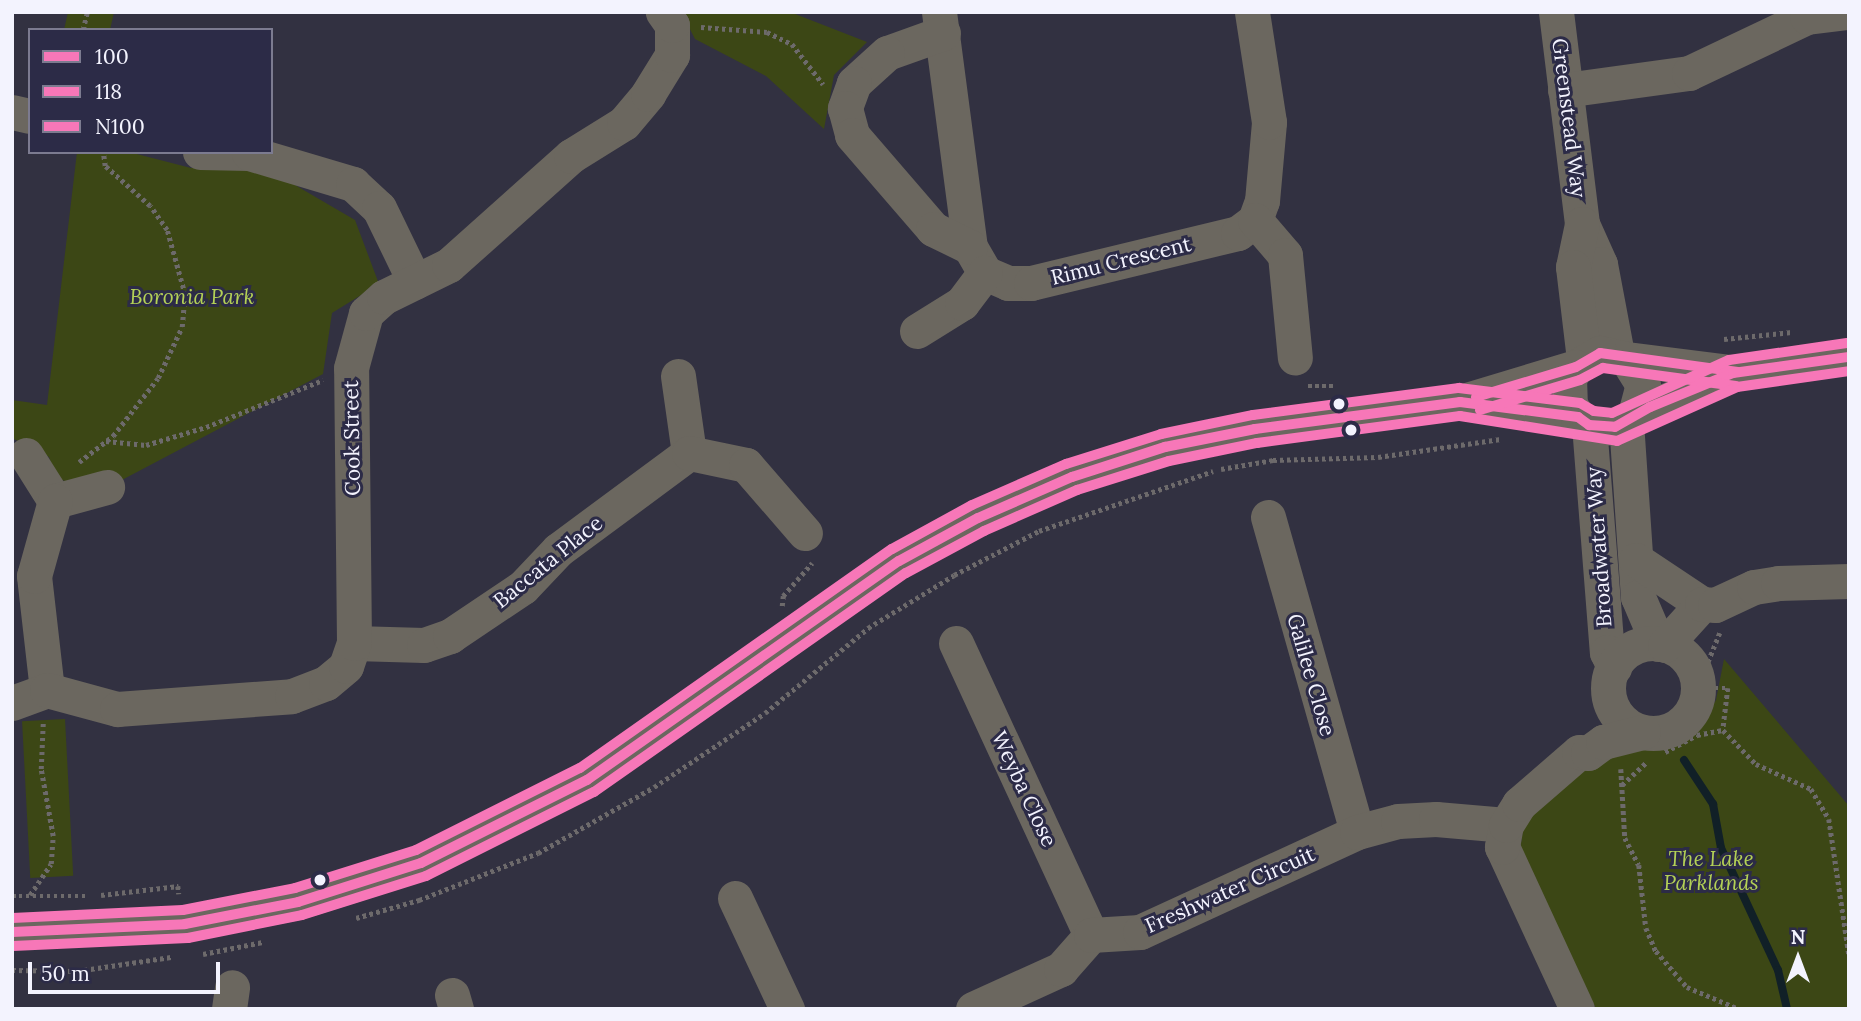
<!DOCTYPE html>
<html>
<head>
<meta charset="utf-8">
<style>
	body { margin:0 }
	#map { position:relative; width:1861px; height:1021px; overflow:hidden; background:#323141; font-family:Lora,serif }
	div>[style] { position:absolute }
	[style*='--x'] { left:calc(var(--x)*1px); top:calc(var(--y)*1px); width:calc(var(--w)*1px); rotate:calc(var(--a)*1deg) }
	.green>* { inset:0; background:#3c4715; transform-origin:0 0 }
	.stream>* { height:8px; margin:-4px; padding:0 4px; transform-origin:4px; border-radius:4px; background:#112027 }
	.path>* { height:4.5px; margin-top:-2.25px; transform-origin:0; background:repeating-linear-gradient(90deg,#6d6a6b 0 3.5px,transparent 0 7px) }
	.minor>* { height:35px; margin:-17.5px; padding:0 17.5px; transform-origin:17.5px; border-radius:17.5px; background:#6b675f }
	.minor>.ring { margin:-17.5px; padding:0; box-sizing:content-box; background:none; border:35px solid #6b675f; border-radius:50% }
	.bus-1>* { height:10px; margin:-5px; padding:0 5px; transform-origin:5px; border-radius:5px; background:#f777b8 }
	.bus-2>* { height:10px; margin:-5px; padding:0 5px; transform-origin:5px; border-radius:5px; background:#f777b8 }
	.bus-3>* { height:10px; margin:-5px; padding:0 5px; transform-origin:5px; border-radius:5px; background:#f777b8 }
	.dots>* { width:19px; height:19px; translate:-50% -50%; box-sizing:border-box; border:4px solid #2c2b47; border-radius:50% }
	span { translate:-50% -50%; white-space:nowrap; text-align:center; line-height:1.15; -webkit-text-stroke:6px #2c2b47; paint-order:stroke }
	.street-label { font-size:21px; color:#f3f3fe }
	.park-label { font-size:21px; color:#b4d156; font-style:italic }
	.frame { position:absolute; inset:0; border:14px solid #f3f3fe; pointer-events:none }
	.legend { position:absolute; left:28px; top:28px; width:245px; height:126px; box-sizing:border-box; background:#2c2b47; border:2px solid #7c7b90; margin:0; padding:9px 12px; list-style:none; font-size:21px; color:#f3f3fe }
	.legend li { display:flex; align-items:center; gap:14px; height:35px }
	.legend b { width:35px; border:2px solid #7c7b90 }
	.north { position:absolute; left:1763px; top:923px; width:70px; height:70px; -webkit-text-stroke:5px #2c2b47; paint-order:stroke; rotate:0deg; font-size:19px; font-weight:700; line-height:28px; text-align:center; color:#f3f3fe }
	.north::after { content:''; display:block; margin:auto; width:24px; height:32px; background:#f3f3fe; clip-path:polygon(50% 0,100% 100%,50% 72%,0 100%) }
	.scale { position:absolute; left:28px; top:962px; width:192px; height:32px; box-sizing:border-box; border:4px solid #f3f3fe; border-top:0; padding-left:9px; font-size:21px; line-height:24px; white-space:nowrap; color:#f3f3fe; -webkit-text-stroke:5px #2c2b47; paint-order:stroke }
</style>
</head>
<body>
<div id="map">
	<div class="green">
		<i style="clip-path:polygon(68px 12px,114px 12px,110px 30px,64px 30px)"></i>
		<i style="clip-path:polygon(681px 12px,790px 12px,867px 42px,834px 75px,824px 129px,766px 76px,695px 39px)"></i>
		<i style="clip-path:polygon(77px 152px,129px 152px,191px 168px,244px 166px,283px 178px,355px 220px,379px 284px,332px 313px,323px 374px,120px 481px,80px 486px,56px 478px,49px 457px,12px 438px,12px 400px,47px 405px)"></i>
		<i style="clip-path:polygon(1724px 659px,1849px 806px,1849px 1009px,1596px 1009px,1520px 850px,1524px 822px,1602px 753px,1634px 741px,1669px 740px,1703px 722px,1716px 700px)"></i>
		<i style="left:65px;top:719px;width:157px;height:43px;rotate:87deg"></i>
	</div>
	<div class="stream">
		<i style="--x:1684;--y:760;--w:53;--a:56.6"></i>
		<i style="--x:1713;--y:804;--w:45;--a:79.7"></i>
		<i style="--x:1721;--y:848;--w:135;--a:65"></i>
		<i style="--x:1778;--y:970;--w:40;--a:77"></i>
	</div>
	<div class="path">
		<i style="--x:701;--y:27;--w:66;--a:4.3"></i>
		<i style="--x:767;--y:32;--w:28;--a:26"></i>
		<i style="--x:792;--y:44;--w:51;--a:52.2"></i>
		<i style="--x:83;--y:30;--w:18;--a:-77"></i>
		<i style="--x:1724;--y:339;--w:68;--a:-5.9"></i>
		<i style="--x:1308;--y:386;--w:26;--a:0"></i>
		<i style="--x:106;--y:441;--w:40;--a:5.7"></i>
		<i style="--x:146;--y:445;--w:63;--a:-16.7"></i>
		<i style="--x:206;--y:427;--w:126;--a:-21.9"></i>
		<i style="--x:79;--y:462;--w:43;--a:-37.4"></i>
		<i style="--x:113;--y:436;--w:73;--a:-52.2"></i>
		<i style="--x:158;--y:378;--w:56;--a:-64.8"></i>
		<i style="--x:182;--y:327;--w:32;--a:-85"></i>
		<i style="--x:185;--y:295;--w:67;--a:-105.5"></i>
		<i style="--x:167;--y:230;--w:29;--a:-125"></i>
		<i style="--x:150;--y:206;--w:60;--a:-138.4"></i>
		<i style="--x:105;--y:166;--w:14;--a:-98"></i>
		<i style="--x:1221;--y:469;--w:53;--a:-9.8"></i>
		<i style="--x:1273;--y:460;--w:105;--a:-1.6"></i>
		<i style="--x:1378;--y:457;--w:124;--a:-8.3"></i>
		<i style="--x:782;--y:606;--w:10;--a:-84"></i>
		<i style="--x:783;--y:596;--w:44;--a:-48.7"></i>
		<i style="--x:1720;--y:633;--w:32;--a:112"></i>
		<i style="--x:1708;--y:663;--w:25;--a:90"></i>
		<i style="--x:1708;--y:688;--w:20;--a:0"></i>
		<i style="--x:1728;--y:688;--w:42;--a:96.8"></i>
		<i style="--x:1723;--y:730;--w:47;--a:45.9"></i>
		<i style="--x:1756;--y:764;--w:60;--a:24.4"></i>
		<i style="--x:1811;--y:789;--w:35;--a:59"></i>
		<i style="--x:1829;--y:819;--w:136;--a:81.6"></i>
		<i style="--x:1665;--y:752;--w:36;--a:-28"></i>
		<i style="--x:1697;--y:735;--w:26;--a:-11"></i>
		<i style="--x:1621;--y:769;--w:69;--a:86.7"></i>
		<i style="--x:1625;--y:838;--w:30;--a:63"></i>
		<i style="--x:1639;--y:865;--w:63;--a:83.7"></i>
		<i style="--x:1646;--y:928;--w:25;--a:67"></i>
		<i style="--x:1656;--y:951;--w:48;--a:49.3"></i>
		<i style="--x:1687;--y:987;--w:56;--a:22.9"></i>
		<i style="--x:1622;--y:785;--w:33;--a:-43"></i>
		<i style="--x:30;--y:895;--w:37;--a:-56"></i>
		<i style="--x:51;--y:864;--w:28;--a:-86"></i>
		<i style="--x:53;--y:836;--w:68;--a:-100.2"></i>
		<i style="--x:41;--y:769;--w:46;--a:-87.5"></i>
		<i style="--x:101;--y:895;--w:78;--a:-6.7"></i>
		<i style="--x:178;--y:886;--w:8;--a:83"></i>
		<i style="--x:12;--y:896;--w:77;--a:0"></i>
		<i style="--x:356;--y:918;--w:66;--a:-15.9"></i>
		<i style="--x:419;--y:900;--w:128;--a:-21.6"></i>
		<i style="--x:538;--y:853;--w:133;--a:-29.6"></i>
		<i style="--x:654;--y:787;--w:133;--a:-33.7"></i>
		<i style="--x:765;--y:713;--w:134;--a:-39.5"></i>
		<i style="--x:868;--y:628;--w:101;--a:-31.6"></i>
		<i style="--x:954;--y:575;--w:96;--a:-27.4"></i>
		<i style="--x:1039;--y:531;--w:184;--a:-19"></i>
		<i style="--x:203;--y:954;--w:61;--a:-11.3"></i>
		<i style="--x:12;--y:970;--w:65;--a:0.9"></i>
		<i style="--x:77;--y:971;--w:95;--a:-8.5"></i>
	</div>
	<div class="minor">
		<i style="--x:939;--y:12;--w:237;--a:82.5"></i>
		<i style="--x:970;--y:247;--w:30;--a:60"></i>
		<i style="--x:985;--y:273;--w:25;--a:23"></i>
		<i style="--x:1008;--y:283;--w:23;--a:0"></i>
		<i style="--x:1031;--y:283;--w:213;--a:-13.6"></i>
		<i style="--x:1238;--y:233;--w:21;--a:-37"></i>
		<i style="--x:1255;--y:220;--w:20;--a:-70"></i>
		<i style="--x:1262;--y:201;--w:79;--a:-84.9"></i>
		<i style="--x:1269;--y:122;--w:111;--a:-98.8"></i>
		<i style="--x:1556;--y:12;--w:214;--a:83"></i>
		<i style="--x:1582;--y:224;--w:44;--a:65.8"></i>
		<i style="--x:1600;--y:264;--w:92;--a:79.3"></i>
		<i style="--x:943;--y:33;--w:59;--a:160.3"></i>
		<i style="--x:887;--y:53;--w:45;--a:137.7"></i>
		<i style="--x:854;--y:83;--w:27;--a:110"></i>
		<i style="--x:845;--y:108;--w:28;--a:75"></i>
		<i style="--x:852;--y:135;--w:124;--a:49.2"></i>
		<i style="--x:933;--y:229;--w:41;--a:25.9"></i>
		<i style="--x:1565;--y:90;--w:125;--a:-7.8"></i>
		<i style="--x:1689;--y:73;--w:131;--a:-25.4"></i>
		<i style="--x:1807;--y:17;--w:39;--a:-7"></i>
		<i style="--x:12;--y:112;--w:18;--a:13"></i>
		<i style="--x:200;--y:152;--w:49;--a:1.2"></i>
		<i style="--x:249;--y:153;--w:109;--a:16.6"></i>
		<i style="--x:353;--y:184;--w:35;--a:43"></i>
		<i style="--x:379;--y:208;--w:82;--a:64.1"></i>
		<i style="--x:1255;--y:220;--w:46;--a:49.4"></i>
		<i style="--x:1285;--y:255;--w:103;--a:84.5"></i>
		<i style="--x:1582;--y:224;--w:44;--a:101.8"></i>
		<i style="--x:1573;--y:267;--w:93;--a:83.2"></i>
		<i style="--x:917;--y:331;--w:53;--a:-31.9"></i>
		<i style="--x:962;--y:303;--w:38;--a:-53"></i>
		<i style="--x:1627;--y:359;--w:104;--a:7.2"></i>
		<i style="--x:678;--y:376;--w:78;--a:81.9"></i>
		<i style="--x:1477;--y:404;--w:102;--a:7.3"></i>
		<i style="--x:1635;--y:414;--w:30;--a:-75"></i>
		<i style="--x:1643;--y:385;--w:31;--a:-122"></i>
		<i style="--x:1627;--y:359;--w:28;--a:-167"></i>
		<i style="--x:1600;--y:353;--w:28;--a:150"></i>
		<i style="--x:1576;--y:367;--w:13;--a:122"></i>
		<i style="--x:1569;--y:378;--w:27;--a:88"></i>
		<i style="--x:1570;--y:405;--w:14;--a:56"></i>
		<i style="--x:1578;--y:417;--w:25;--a:26"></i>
		<i style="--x:1601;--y:428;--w:14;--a:-4"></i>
		<i style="--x:1615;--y:427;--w:40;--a:-29.7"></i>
		<i style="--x:1650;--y:407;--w:90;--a:-22.3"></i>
		<i style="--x:1733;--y:373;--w:117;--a:-7.9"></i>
		<i style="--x:1626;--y:422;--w:175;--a:86.1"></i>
		<i style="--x:1638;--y:597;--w:51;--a:66.9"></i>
		<i style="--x:1589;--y:425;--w:228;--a:85.5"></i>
		<i style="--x:1607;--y:652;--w:17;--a:65"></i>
		<i style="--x:26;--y:455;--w:54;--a:57.8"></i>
		<i style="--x:55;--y:501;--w:54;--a:-15.1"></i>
		<i style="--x:1268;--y:517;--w:327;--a:74.2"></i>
		<i style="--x:1636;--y:560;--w:79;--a:33.7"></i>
		<i style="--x:354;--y:643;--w:70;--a:1.6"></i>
		<i style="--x:424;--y:645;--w:28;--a:-19"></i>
		<i style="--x:450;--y:636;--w:88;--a:-33.9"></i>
		<i style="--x:523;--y:587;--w:51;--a:-46.6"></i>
		<i style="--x:558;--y:550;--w:163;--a:-36.5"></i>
		<i style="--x:689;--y:453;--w:58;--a:11.9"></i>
		<i style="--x:746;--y:465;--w:90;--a:49.1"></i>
		<i style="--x:956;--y:643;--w:322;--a:65.2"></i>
		<i class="ring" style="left:1608px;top:643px;width:55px;height:55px"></i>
		<i style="--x:1665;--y:645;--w:55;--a:-47.9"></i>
		<i style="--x:1702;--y:604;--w:13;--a:4"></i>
		<i style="--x:1715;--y:605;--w:43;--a:-24.8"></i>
		<i style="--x:1754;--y:587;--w:24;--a:-9"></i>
		<i style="--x:1778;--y:583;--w:71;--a:-1.6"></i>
		<i style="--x:47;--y:690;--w:115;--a:-96.5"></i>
		<i style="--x:34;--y:576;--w:78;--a:-74.4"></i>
		<i style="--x:12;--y:703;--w:37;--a:-20"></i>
		<i style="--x:47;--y:690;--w:73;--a:15.2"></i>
		<i style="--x:117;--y:709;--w:175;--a:-4.2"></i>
		<i style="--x:292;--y:696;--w:36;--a:-21"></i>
		<i style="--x:326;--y:683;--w:26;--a:-40"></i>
		<i style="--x:346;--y:666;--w:24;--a:-71"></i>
		<i style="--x:354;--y:643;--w:275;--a:-90.6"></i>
		<i style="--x:351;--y:368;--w:57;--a:-74.7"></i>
		<i style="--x:366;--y:313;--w:24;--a:-42"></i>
		<i style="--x:384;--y:297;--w:72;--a:-26.2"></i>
		<i style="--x:449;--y:265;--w:164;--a:-41.8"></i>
		<i style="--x:571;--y:156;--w:62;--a:-31.9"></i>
		<i style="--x:624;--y:123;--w:38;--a:-50"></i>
		<i style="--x:648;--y:94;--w:46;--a:-58.4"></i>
		<i style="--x:672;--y:55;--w:30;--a:-90"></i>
		<i style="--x:672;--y:25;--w:16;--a:-125"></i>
		<i style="--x:735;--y:898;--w:123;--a:64.9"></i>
		<i style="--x:12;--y:932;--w:173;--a:-2.6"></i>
		<i style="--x:185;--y:924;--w:115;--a:-11"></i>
		<i style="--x:298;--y:902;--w:129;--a:-17.6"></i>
		<i style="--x:421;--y:863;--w:186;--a:-26.6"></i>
		<i style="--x:587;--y:780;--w:381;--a:-35.1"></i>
		<i style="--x:899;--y:561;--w:90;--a:-28.6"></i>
		<i style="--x:978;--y:518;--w:103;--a:-23.6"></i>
		<i style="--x:1072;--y:477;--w:98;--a:-17.9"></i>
		<i style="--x:1165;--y:447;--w:92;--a:-11.3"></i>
		<i style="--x:1255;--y:429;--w:207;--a:-7.5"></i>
		<i style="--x:1460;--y:402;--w:121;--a:-16.8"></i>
		<i style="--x:452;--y:995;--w:15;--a:74"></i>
		<i style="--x:229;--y:1009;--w:22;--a:-82"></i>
		<i style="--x:973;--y:1009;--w:97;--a:-24.4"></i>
		<i style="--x:1061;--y:969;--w:45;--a:-48.6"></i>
		<i style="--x:1091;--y:935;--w:49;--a:-3.5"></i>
		<i style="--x:1140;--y:932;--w:239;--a:-24.7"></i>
		<i style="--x:1357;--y:832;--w:42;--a:-15"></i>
		<i style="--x:1398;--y:821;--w:38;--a:-3"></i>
		<i style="--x:1436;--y:819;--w:70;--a:4.9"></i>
		<i style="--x:1577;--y:1009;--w:179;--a:-114.8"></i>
		<i style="--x:1502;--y:847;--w:22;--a:-80"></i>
		<i style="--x:1506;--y:825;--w:25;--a:-58"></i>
		<i style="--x:1519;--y:804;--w:79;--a:-40.9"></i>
		<i style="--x:1579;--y:752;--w:9;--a:6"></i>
		<i style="--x:1588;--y:753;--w:19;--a:-36"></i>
		<i style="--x:1603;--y:742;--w:41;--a:-14"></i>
	</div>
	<div class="bus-1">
		<i style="--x:1476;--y:397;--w:104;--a:-16.7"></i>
		<i style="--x:1576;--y:367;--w:28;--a:-30"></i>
		<i style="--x:1600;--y:353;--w:139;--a:7.8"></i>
		<i style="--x:12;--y:932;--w:173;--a:-2.6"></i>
		<i style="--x:185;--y:924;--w:115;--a:-11"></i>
		<i style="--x:298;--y:902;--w:129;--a:-17.6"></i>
		<i style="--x:421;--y:863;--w:186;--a:-26.6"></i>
		<i style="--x:587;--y:780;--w:381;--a:-35.1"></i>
		<i style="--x:899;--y:561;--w:90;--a:-28.6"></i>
		<i style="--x:978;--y:518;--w:103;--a:-23.6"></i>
		<i style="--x:1072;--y:477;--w:98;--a:-17.9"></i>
		<i style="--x:1165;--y:447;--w:92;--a:-11.3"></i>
		<i style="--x:1255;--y:429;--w:207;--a:-7.5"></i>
		<i style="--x:1460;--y:402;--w:119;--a:7.2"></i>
		<i style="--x:1578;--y:417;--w:14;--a:36"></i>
		<i style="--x:1589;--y:425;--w:26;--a:4"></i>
		<i style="--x:1615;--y:427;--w:40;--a:-29.7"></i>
		<i style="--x:1650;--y:407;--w:90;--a:-22.3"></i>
		<i style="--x:1733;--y:373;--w:117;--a:-7.9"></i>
	</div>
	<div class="bus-2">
		<i style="--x:1480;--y:410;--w:104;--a:-16.7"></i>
		<i style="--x:1580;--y:380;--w:26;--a:-28"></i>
		<i style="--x:1603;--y:368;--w:134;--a:7.7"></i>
		<i style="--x:13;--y:946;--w:175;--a:-2.6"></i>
		<i style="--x:188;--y:938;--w:116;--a:-11.4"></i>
		<i style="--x:302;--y:915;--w:130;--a:-17.5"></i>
		<i style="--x:426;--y:876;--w:188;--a:-26.6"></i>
		<i style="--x:594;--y:792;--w:381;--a:-35.1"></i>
		<i style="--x:906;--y:573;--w:89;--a:-28.3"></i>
		<i style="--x:984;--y:531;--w:102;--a:-23.8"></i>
		<i style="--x:1077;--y:490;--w:96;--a:-17.5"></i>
		<i style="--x:1169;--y:461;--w:90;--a:-11.6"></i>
		<i style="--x:1257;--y:443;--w:205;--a:-7.6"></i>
		<i style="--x:1460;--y:416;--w:159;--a:9"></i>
		<i style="--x:1617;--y:441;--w:132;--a:-24.2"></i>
		<i style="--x:1737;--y:387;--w:113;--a:-8.1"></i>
	</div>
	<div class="bus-3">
		<i style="--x:12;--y:918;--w:171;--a:-2.7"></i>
		<i style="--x:183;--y:910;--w:114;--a:-11.1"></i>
		<i style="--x:295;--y:888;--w:127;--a:-17.4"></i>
		<i style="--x:416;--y:850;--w:183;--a:-26.6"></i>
		<i style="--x:580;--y:768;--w:381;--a:-35.1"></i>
		<i style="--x:892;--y:549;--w:91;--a:-28.8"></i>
		<i style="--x:972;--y:505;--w:103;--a:-23.6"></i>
		<i style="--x:1066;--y:464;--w:100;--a:-17.5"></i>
		<i style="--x:1161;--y:434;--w:94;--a:-11.7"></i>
		<i style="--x:1253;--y:415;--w:208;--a:-7.5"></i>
		<i style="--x:1459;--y:388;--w:122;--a:7.1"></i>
		<i style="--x:1580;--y:403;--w:16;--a:30"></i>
		<i style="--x:1594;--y:411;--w:18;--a:6"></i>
		<i style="--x:1612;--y:413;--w:128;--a:-24.4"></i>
		<i style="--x:1729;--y:360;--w:119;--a:-8.2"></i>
	</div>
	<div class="dots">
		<i style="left:1339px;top:404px;background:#f3f3fe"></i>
		<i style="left:1351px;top:430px;background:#f3f3fe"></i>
		<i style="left:320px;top:880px;background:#f3f3fe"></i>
	</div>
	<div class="street-label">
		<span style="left:1569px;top:118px;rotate:83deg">Greenstead Way</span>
		<span style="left:1121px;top:261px;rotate:-14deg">Rimu Crescent</span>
		<span style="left:352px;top:438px;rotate:-91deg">Cook Street</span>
		<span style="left:1599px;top:547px;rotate:-94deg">Broadwater Way</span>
		<span style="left:548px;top:562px;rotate:-39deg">Baccata Place</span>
		<span style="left:1311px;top:675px;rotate:74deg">Galilee Close</span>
		<span style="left:1024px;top:789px;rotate:65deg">Weyba Close</span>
		<span style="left:1230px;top:890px;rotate:-24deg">Freshwater Circuit</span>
	</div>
	<div class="park-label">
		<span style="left:192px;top:297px">Boronia Park</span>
		<span style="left:1711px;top:871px">The Lake<br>Parklands</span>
	</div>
	<div class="frame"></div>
	<ul class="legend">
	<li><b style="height:9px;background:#f777b8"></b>100</li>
	<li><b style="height:9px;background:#f777b8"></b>118</li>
	<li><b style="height:9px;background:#f777b8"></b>N100</li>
	</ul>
	<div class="north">N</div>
	<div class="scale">50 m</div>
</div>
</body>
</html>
